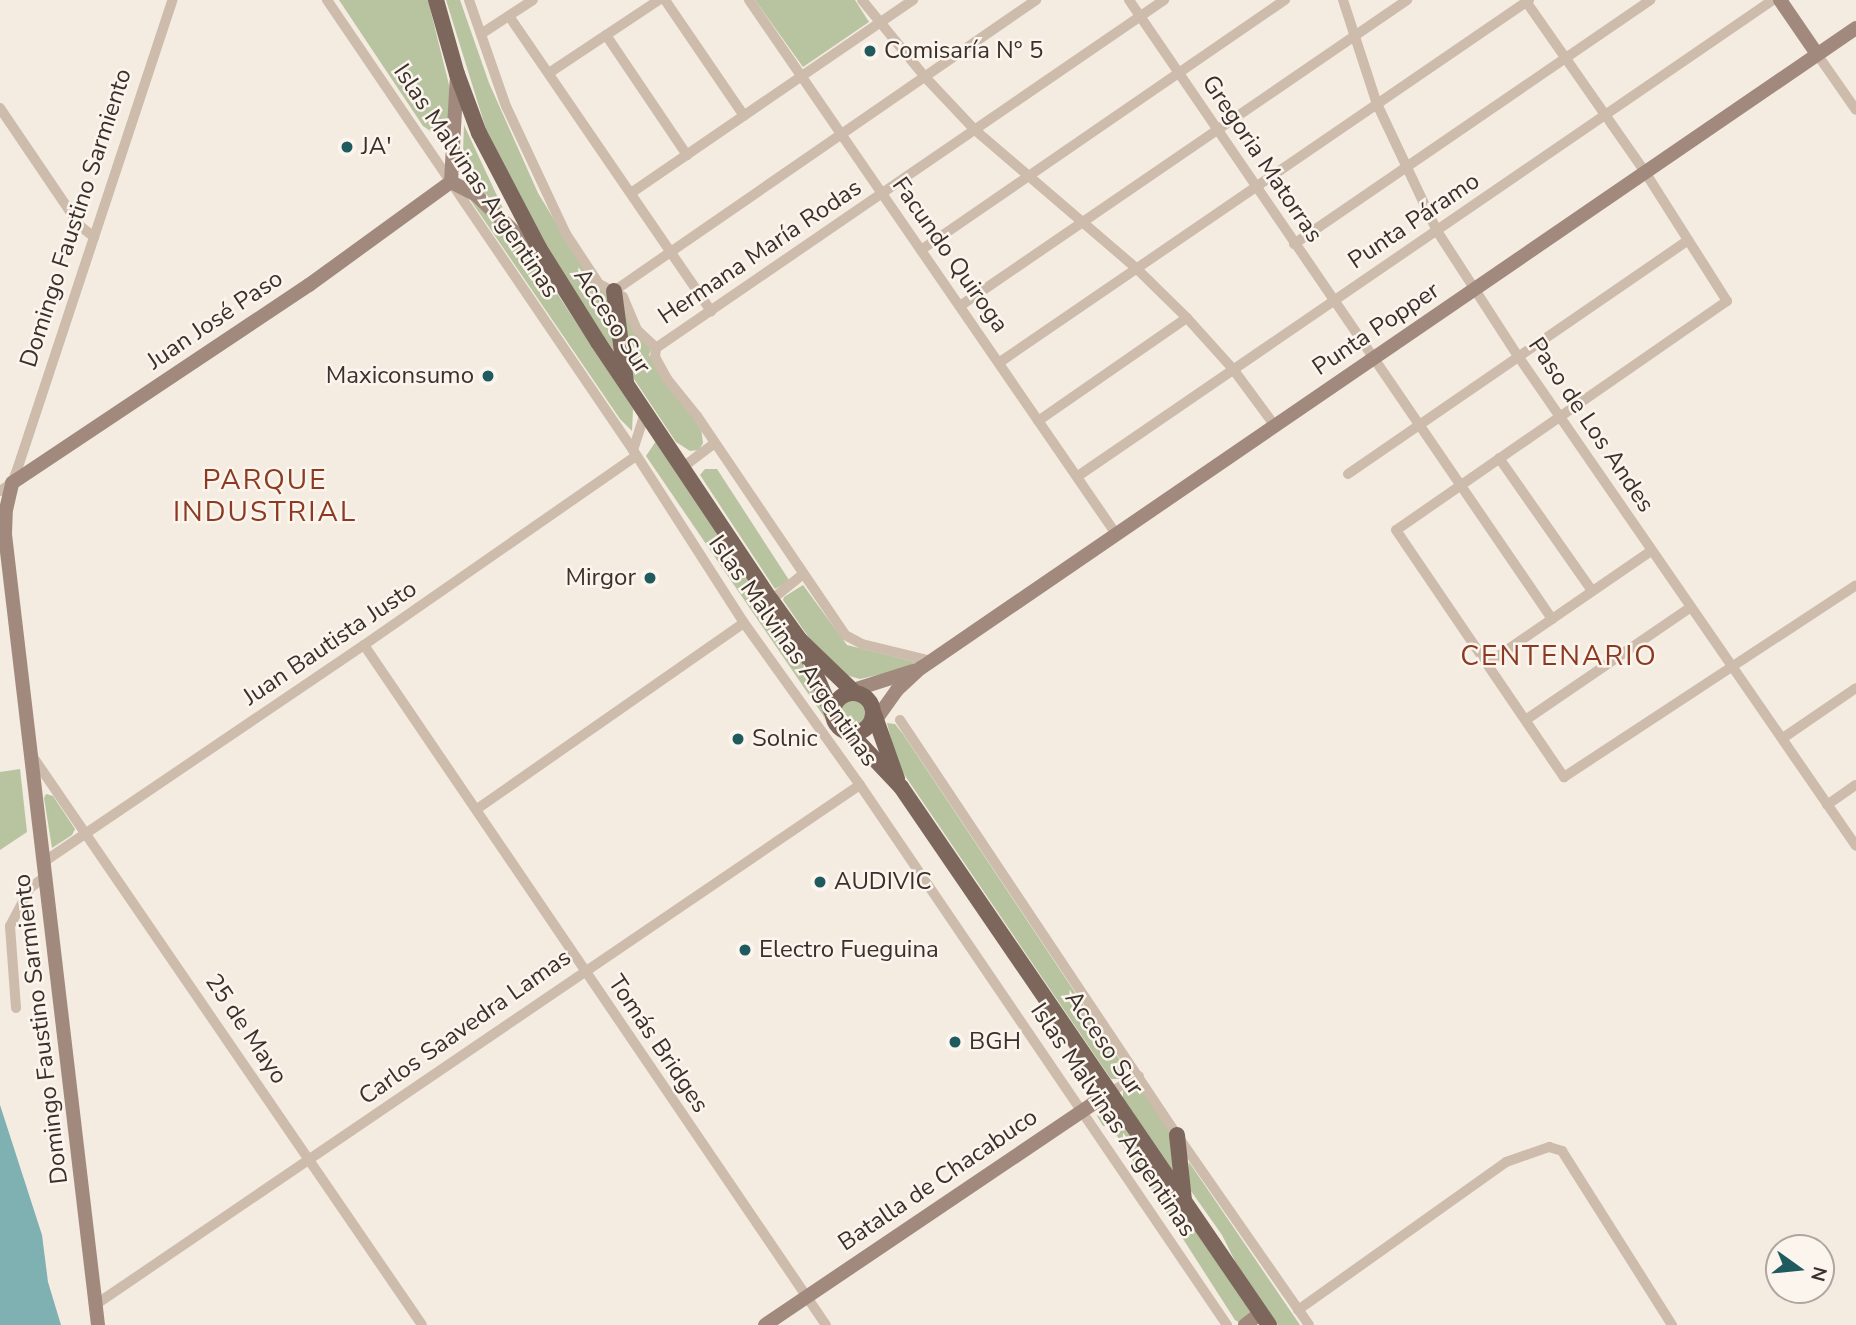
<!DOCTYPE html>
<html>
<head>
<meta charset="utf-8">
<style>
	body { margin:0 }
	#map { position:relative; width:1856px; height:1325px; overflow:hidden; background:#f4ebe1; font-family:"Nunito Sans",sans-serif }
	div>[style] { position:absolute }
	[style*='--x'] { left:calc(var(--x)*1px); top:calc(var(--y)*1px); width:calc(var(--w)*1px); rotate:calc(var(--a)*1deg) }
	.green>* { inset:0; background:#b8c4a0 }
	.round { border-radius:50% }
	.water>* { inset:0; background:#7fb0b2 }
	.street>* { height:10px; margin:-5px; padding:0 5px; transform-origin:5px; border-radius:5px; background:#cdbbac }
	.secondary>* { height:14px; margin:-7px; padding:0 7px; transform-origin:7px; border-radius:7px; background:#a18a7d }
	.primary>* { height:16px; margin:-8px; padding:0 8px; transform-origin:8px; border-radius:8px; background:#7d675c }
	.primary>.ring { margin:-8px; padding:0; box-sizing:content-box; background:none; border:16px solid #7d675c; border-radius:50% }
	.dots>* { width:19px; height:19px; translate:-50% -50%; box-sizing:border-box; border:4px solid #fbf5ee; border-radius:50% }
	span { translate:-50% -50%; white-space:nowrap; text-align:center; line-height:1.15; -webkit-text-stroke:5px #fbf5ee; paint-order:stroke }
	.poi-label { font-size:24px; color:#3b302b }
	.left { translate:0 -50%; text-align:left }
	.right { translate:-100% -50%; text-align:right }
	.street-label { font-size:24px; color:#3b302b }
	.quarter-label { font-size:28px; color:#8c3b22; letter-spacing:2px }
	.north { position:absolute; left:1765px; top:1234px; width:70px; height:70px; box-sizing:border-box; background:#fbf5ee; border:2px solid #aea6a0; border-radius:50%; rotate:105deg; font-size:19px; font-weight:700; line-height:28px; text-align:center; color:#3b302b }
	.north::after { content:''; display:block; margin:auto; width:24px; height:32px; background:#1f5a5e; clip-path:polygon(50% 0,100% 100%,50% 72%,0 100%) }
</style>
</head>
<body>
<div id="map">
	<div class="green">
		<i style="clip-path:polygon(339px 0,428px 0,451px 93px,448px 123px,443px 131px,433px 133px,423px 126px)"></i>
		<i style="clip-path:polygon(446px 0,460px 0,489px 83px,538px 193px,587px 274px,609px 295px,620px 359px,571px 291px,490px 142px)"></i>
		<i style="clip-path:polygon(755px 0,855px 0,869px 22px,803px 67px)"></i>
		<i style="clip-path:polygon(464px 125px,506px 215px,473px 181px,463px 153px)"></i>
		<i style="clip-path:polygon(467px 195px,526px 246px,633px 409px,632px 431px,620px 419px)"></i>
		<i style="clip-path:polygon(621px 300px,651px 350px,649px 355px,701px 428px,703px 443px,699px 450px,690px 451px,676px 442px,628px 370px)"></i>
		<i style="clip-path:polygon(656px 441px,814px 676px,833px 730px,646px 456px)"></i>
		<i style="clip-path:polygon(705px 469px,717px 469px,789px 580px,784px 584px,775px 589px,700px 475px)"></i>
		<i style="clip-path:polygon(803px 585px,847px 645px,919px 663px,908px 668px,860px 679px,842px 674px,825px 661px,783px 600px,784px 597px)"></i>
		<i class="round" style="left:839px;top:699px;width:30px;height:30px"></i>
		<i style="clip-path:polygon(887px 723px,895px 724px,903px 734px,1128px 1072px,1122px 1079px,1111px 1079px,897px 764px)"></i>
		<i style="clip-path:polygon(20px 769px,27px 832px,0 850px,0 772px)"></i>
		<i style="clip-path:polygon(46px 794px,53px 796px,75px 829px,72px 835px,52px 848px,44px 798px)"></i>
		<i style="clip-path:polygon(1133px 1084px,1138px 1085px,1174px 1138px,1177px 1176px,1123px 1098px,1123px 1090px)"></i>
		<i style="clip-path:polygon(1106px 1106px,1109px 1106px,1253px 1314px,1242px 1324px,1235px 1320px,1110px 1125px,1103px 1126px,1097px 1116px)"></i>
		<i style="clip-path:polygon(1189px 1162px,1300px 1325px,1278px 1325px,1237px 1265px,1222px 1235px,1186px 1184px)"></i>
	</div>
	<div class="water">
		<i style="clip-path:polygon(0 1105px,42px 1235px,48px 1282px,61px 1325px,0 1325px)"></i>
	</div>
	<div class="street">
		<i style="--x:327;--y:0;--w:544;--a:55.78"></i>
		<i style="--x:633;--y:450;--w:206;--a:57.3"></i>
		<i style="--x:744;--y:623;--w:199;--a:54.4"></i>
		<i style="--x:860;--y:785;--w:653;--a:55.8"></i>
		<i style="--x:469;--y:0;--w:112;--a:70.8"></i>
		<i style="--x:506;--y:106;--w:141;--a:64.9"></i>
		<i style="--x:566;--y:234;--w:60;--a:56.6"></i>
		<i style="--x:599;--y:284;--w:27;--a:28"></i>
		<i style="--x:623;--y:297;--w:36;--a:67"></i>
		<i style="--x:637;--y:330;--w:26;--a:43"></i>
		<i style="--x:665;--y:0;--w:140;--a:55.7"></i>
		<i style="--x:749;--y:0;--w:648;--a:55.5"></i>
		<i style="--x:862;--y:0;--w:99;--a:50.7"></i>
		<i style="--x:925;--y:77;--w:73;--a:46.7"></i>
		<i style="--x:975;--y:130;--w:213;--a:40.6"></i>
		<i style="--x:1137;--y:269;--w:70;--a:44.4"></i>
		<i style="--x:1187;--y:318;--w:69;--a:48"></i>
		<i style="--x:1233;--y:369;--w:71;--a:53.6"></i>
		<i style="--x:1129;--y:0;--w:750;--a:55.65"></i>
		<i style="--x:1343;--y:0;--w:109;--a:71.9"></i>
		<i style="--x:1377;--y:104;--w:140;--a:64.7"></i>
		<i style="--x:1437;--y:231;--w:149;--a:57.1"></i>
		<i style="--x:1518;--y:356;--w:595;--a:55.4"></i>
		<i style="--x:1525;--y:0;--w:210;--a:55.1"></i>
		<i style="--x:1645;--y:172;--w:153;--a:57.6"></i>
		<i style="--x:1727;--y:301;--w:402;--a:145.3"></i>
		<i style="--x:1396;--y:530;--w:299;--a:55.8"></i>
		<i style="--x:1564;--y:777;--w:349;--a:-33.3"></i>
		<i style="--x:509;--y:16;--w:358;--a:55.6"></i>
		<i style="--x:481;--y:34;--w:62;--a:-33.2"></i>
		<i style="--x:606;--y:35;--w:145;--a:56"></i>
		<i style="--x:1817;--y:54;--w:68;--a:55.1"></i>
		<i style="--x:549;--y:73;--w:132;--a:-33.6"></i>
		<i style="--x:0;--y:108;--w:143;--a:55.9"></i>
		<i style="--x:80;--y:226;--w:18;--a:38"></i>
		<i style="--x:631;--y:193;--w:342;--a:-34.4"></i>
		<i style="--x:1294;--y:244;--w:432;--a:-34.4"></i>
		<i style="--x:921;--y:250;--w:442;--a:-34.5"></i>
		<i style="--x:614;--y:291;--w:513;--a:-34.59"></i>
		<i style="--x:960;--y:306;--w:542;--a:-34.39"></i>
		<i style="--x:656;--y:348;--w:616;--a:-34.41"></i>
		<i style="--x:656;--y:348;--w:9;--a:96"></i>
		<i style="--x:655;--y:357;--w:25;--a:61"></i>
		<i style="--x:667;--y:379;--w:48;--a:51"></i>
		<i style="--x:697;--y:416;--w:264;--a:55.9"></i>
		<i style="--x:845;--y:635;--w:19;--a:28"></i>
		<i style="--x:862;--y:644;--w:71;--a:13.8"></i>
		<i style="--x:1000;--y:362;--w:641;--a:-34.38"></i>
		<i style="--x:1038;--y:421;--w:181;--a:-34.7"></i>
		<i style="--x:633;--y:450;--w:40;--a:-72"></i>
		<i style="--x:1499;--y:458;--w:162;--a:55"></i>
		<i style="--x:683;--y:467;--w:39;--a:-37"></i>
		<i style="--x:1348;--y:474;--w:411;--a:-34.5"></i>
		<i style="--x:1078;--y:476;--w:842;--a:-34.41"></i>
		<i style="--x:0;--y:491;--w:14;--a:-34"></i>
		<i style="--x:12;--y:483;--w:17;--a:-69"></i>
		<i style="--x:18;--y:467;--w:492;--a:-71.7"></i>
		<i style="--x:771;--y:600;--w:40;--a:-39"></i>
		<i style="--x:364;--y:645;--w:822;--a:55.81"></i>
		<i style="--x:1488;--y:663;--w:198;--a:-34.5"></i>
		<i style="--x:1527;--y:719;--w:197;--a:-34.3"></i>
		<i style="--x:900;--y:720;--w:499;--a:56.3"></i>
		<i style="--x:1177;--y:1135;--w:231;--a:55.2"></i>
		<i style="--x:1783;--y:738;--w:88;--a:-34.4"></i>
		<i style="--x:33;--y:757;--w:688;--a:55.59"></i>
		<i style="--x:1827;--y:805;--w:35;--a:-35"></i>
		<i style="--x:477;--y:809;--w:325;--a:-34.9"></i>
		<i style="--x:45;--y:861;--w:385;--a:-34.1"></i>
		<i style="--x:364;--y:645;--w:331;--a:-34.8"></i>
		<i style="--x:16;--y:1008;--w:82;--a:-94.2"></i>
		<i style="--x:10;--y:926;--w:43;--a:-62.2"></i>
		<i style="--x:30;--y:888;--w:21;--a:-37"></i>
		<i style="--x:1110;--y:1092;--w:33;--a:-29"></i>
		<i style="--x:95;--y:1305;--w:925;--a:-34.21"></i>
		<i style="--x:1298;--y:1310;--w:255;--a:-35.4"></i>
		<i style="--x:1506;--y:1162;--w:46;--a:-19.2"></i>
		<i style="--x:1549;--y:1147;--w:14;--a:17"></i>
		<i style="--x:1562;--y:1151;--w:206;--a:57.7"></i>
	</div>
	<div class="secondary">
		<i style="--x:1780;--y:0;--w:65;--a:55.6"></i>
		<i style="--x:451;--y:182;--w:28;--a:27"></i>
		<i style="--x:476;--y:195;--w:62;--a:43.7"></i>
		<i style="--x:521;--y:238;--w:21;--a:29"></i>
		<i style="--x:451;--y:182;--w:106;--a:-86.8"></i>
		<i style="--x:844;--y:693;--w:72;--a:-17.7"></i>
		<i style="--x:872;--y:725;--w:43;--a:-54.5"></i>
		<i style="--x:897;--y:690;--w:33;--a:-43"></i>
		<i style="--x:921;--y:668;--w:1133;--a:-34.39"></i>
		<i style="--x:98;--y:1325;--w:796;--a:-96.71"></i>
		<i style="--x:5;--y:534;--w:24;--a:-88"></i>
		<i style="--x:6;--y:510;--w:28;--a:-77"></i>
		<i style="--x:12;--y:483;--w:357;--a:-33.7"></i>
		<i style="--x:309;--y:285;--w:175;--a:-36"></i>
		<i style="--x:765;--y:1325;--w:416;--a:-34"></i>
		<i style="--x:1245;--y:1325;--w:20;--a:-37"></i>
	</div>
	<div class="primary">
		<i style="--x:436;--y:0;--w:77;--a:74.2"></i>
		<i style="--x:457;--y:74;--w:63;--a:69.6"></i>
		<i style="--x:479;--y:133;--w:130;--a:62.4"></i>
		<i style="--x:539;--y:248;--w:111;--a:57.9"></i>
		<i style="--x:598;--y:342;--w:311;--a:56.2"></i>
		<i style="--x:771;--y:600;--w:49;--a:54.1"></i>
		<i style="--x:800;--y:640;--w:75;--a:43.9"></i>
		<i style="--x:614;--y:291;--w:92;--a:82.5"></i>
		<i style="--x:806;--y:652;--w:69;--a:66.8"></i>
		<i class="ring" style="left:833px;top:693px;width:24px;height:24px"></i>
		<i style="--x:874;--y:714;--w:69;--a:70.5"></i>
		<i style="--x:849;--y:732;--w:76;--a:46.6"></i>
		<i style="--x:901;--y:787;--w:652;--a:55.63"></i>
		<i style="--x:1177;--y:1135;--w:65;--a:83.9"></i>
	</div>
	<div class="dots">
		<i style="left:870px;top:51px;background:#1f5a5e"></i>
		<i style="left:347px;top:147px;background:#1f5a5e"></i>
		<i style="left:488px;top:376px;background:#1f5a5e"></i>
		<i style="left:650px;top:578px;background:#1f5a5e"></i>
		<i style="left:738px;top:739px;background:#1f5a5e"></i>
		<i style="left:820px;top:882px;background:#1f5a5e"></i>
		<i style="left:745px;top:950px;background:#1f5a5e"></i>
		<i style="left:955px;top:1042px;background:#1f5a5e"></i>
	</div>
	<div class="poi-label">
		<span class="left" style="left:884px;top:51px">Comisaría N° 5</span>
		<span class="left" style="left:361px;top:147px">JA'</span>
		<span class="right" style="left:474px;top:376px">Maxiconsumo</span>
		<span class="right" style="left:636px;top:578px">Mirgor</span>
		<span class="left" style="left:752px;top:739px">Solnic</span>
		<span class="left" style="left:834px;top:882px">AUDIVIC</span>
		<span class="left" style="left:759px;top:950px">Electro Fueguina</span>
		<span class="left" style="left:969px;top:1042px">BGH</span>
	</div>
	<div class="street-label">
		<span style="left:1262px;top:159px;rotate:56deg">Gregoria Matorras</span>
		<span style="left:476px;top:181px;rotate:56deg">Islas Malvinas Argentinas</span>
		<span style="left:76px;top:218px;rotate:-72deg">Domingo Faustino Sarmiento</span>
		<span style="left:1414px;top:221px;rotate:-34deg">Punta Páramo</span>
		<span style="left:760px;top:252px;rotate:-34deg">Hermana María Rodas</span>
		<span style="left:950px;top:255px;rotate:55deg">Facundo Quiroga</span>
		<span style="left:215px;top:320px;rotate:-34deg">Juan José Paso</span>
		<span style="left:612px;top:321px;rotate:57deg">Acceso Sur</span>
		<span style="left:1376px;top:329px;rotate:-34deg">Punta Popper</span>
		<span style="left:1591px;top:425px;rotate:56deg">Paso de Los Andes</span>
		<span style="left:330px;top:643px;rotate:-34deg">Juan Bautista Justo</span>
		<span style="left:793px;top:651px;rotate:55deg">Islas Malvinas Argentinas</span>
		<span style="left:465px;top:1027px;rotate:-35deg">Carlos Saavedra Lamas</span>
		<span style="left:41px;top:1029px;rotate:-97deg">Domingo Faustino Sarmiento</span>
		<span style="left:246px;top:1029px;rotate:56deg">25 de Mayo</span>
		<span style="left:1104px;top:1043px;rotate:56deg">Acceso Sur</span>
		<span style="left:658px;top:1044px;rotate:56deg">Tomás Bridges</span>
		<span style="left:1113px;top:1120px;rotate:56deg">Islas Malvinas Argentinas</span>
		<span style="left:938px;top:1180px;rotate:-34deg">Batalla de Chacabuco</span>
	</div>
	<div class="quarter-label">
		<span style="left:265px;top:496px">PARQUE<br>INDUSTRIAL</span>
		<span style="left:1559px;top:656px">CENTENARIO</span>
	</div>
	<div class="north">N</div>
</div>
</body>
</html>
